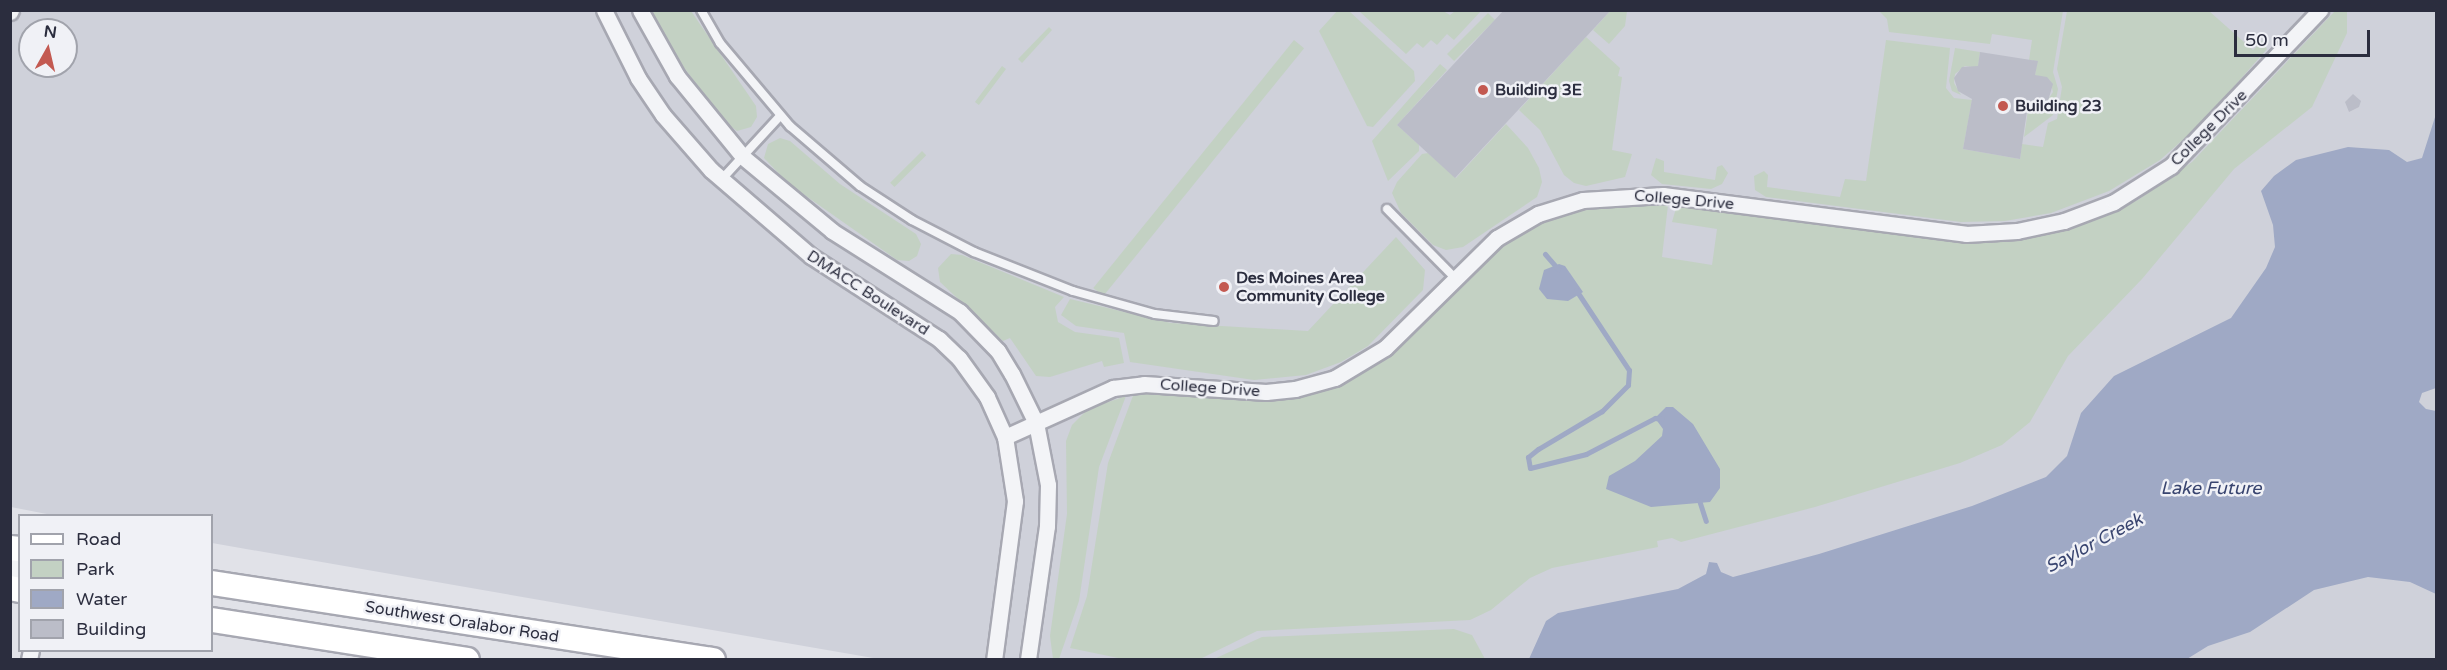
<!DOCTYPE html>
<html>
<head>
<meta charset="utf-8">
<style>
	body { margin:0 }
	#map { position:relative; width:2447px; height:670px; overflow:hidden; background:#e1e2e8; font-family:"Varela Round",sans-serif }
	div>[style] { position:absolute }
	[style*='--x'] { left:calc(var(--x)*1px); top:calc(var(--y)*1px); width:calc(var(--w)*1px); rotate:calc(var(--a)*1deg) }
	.built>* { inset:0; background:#cfd1da }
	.green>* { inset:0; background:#c3d1c3; transform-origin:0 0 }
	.water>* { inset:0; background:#9fa9c5 }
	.stream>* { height:5px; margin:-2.5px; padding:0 2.5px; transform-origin:2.5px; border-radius:2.5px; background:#9fa9c5 }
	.building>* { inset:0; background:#bbbdc8 }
	.roads { filter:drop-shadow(2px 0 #a7a8b2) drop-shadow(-2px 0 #a7a8b2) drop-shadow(0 2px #a7a8b2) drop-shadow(0 -2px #a7a8b2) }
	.lane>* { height:8px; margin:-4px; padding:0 4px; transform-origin:4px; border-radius:4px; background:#f3f4f7 }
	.street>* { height:15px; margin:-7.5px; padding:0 7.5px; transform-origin:7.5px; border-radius:7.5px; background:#f3f4f7 }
	.primary>* { height:24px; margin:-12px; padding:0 12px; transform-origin:12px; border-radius:12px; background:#fff }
	.dots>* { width:16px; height:16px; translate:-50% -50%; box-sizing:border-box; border:3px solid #f0f1f6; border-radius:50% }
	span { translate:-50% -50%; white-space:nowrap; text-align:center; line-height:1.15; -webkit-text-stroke:5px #f0f1f6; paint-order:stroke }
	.poi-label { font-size:16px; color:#2b2d3e; font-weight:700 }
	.left { translate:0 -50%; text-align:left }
	.street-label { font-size:16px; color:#2b2d3e }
	.water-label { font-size:18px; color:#38446f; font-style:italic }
	.frame { position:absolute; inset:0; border:12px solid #2b2d3e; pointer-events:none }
	.legend { position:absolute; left:18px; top:514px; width:195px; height:138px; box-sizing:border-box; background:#f0f1f6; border:2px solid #a1a3ac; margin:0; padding:8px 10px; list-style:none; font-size:18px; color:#2b2d3e }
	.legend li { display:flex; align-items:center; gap:12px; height:30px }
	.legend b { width:30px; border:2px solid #a1a3ac }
	.north { position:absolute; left:18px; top:18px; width:60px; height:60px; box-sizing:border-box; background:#f0f1f6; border:2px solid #a1a3ac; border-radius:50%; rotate:8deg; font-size:16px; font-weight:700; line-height:24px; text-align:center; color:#2b2d3e }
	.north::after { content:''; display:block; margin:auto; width:21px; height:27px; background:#c35951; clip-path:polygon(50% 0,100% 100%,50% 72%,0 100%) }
	.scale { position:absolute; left:2234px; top:30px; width:136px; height:27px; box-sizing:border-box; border:3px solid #2b2d3e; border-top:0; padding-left:8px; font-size:18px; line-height:21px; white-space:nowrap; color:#2b2d3e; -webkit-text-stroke:4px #f0f1f6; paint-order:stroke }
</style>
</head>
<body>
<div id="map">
	<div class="built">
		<i style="clip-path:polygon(evenodd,10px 11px,2436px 11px,2436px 659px,879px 659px,212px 543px,212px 516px,57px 516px,11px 507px,10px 11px,30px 30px,66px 30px,66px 66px,30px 66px,30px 30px)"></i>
	</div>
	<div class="green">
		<i style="clip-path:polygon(1338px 10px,1349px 11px,1414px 71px,1415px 81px,1373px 127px,1367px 126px,1319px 31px)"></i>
		<i style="clip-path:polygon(1611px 10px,1627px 11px,1625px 26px,1609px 44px,1593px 30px)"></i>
		<i style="clip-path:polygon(651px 11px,691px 11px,756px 106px,757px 117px,751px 127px,737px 131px,725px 122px,682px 65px)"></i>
		<i style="clip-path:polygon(1359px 11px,1443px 11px,1450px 15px,1455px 11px,1481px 11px,1454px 40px,1447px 34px,1437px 45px,1431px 40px,1423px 48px,1417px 43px,1406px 54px)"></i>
		<i style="clip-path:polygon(1879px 11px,2063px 11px,2053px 72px,2058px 89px,2053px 115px,2024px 137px,2028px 110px,2045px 104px,2053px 92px,2050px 80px,2035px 75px,2037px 61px,2029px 60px,2032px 40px,1992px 34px,1990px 44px,1889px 32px,1887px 19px)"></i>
		<i style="clip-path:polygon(2067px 11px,2209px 11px,2253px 50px,2262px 41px,2267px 49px,2203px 122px,2160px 160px,2109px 191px,2051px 213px,2005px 221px,1961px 222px,1766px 197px,1755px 190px,1754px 176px,1764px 171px,1768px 175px,1767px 187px,1840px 197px,1845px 179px,1866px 181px,1886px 40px,1950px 48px,1946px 88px,1954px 98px,1972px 100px,1963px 149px,2020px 159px,2022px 144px,2043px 147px,2048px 123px,2057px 119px,2062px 87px,2057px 69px)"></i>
		<i style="clip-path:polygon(2335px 11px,2347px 11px,2347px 33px,2312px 107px,2234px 169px,2142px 279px,2068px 356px,2030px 422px,2002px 445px,1960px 463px,1815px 507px,1681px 542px,1672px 538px,1657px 541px,1658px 547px,1552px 568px,1530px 578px,1491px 610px,1470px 620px,1257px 631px,1200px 659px,1123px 659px,1070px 648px,1087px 596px,1108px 463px,1134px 393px,1256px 400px,1302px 395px,1337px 384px,1399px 345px,1496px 246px,1541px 220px,1591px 206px,1668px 205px,1662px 257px,1712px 265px,1717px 229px,1672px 222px,1677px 205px,1970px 244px,2020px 240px,2073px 228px,2138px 200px,2192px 162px)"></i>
		<i style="left:1488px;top:13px;width:10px;height:58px;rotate:45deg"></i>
		<i style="clip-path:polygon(1049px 27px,1052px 30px,1022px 63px,1018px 59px)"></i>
		<i style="clip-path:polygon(1586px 37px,1620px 68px,1618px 76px,1622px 77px,1612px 150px,1632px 154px,1625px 177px,1586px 186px,1574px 183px,1564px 175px,1540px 130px,1519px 110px)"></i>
		<i style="left:1294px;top:40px;width:13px;height:319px;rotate:39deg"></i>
		<i style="clip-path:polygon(1955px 48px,1980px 52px,1978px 68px,1965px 66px,1955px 74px,1954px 83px,1961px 95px,1952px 91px,1949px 81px)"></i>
		<i style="clip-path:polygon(1440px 64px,1447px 70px,1397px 125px,1419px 145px,1419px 151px,1388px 181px,1372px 141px)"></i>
		<i style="left:1002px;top:66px;width:5px;height:45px;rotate:37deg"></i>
		<i style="clip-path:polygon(1506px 124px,1528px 148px,1539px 168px,1542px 182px,1537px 197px,1463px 247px,1446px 250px,1433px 245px,1401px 213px,1392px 193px,1397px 182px,1422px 154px,1428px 153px,1456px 178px)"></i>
		<i style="clip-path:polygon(780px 138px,790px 141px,840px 184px,916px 234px,921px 244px,917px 256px,909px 261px,897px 260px,789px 184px,764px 158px,768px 144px)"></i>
		<i style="left:922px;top:151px;width:6px;height:45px;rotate:45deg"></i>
		<i style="clip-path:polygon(1656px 158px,1664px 161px,1664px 172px,1715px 180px,1717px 167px,1722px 165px,1728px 173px,1722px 184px,1711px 189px,1662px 184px,1651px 175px)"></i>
		<i style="clip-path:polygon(1396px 237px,1425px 270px,1423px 290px,1368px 346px,1341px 362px,1306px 375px,1254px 380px,1130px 362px,1124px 333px,1076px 326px,1061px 315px,1070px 299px,1171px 323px,1308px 331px)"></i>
		<i style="clip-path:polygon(951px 254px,962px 255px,1064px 297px,1055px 307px,1058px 322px,1075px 332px,1119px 338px,1124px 363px,1104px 367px,1102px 361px,1050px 377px,1036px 376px,1010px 338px,1003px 341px,940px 282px,938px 268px)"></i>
		<i style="clip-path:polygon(1126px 396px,1099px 467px,1079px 601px,1059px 659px,1053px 659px,1050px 636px,1067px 514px,1066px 441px,1072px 425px,1088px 409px)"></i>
		<i style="clip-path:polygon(1454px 629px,1472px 635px,1485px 659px,1214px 659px,1262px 637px)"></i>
	</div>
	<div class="water">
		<i style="clip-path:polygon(2436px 114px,2436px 388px,2422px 393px,2419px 402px,2426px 409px,2436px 411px,2436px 594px,2410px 582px,2368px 577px,2314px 590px,2250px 632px,2208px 646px,2187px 659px,1529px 659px,1546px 621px,1558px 613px,1678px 589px,1706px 574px,1709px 562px,1717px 563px,1721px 572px,1733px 577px,1819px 554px,1972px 506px,2046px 477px,2067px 456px,2081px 413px,2114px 376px,2231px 318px,2266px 268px,2275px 247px,2273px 225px,2261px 191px,2274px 176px,2296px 160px,2348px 147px,2389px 150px,2407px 162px,2422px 158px)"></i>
		<i style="clip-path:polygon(1559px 264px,1565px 266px,1583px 292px,1568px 301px,1547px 299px,1539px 289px,1544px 270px)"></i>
		<i style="clip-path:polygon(1666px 407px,1673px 407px,1693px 424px,1720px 469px,1720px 488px,1710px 502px,1651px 507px,1606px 489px,1609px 476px,1635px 461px,1662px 436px,1663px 429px,1655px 418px)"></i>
	</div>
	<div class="stream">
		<i style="--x:1545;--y:254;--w:20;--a:49"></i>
		<i style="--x:1576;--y:290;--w:96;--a:56.5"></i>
		<i style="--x:1629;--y:370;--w:15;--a:94"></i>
		<i style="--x:1628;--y:385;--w:37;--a:135"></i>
		<i style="--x:1602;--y:411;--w:74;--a:149.3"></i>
		<i style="--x:1538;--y:449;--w:13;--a:141"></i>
		<i style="--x:1528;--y:457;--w:11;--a:80"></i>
		<i style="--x:1530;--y:468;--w:58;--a:-14"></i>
		<i style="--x:1586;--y:454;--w:78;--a:-27.6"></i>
		<i style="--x:1655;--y:418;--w:7;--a:8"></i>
		<i style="--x:1699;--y:500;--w:22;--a:72"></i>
	</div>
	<div class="building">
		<i style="clip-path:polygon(1504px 10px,1611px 10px,1455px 178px,1397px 125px)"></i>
		<i style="clip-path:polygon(1980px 52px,2038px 61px,2035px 75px,2047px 77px,2053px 84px,2048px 101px,2027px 111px,2020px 159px,1963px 149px,1972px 99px,1958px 91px,1954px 78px,1962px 67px,1978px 66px)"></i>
		<i style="clip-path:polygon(2353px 94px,2361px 101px,2359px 107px,2349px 112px,2345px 102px)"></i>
	</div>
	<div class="roads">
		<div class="lane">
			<i style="--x:701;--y:10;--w:38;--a:60"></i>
			<i style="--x:720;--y:43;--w:109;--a:49.9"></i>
			<i style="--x:790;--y:126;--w:92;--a:40.6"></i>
			<i style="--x:860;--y:186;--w:62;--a:33.2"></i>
			<i style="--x:912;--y:220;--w:70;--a:27.3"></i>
			<i style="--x:974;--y:252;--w:106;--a:21.5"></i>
			<i style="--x:1073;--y:291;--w:85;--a:15.7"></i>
			<i style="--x:1155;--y:314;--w:59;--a:6.8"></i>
			<i style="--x:721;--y:180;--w:87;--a:-47.3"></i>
			<i style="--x:1387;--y:209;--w:95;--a:45.4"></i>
		</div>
		<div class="street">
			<i style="--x:604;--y:10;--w:76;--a:63.4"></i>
			<i style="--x:638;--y:78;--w:45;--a:56"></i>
			<i style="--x:663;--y:115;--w:73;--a:48.9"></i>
			<i style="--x:711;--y:170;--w:132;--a:40.7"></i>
			<i style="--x:811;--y:256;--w:153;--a:33"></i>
			<i style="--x:939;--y:339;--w:28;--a:44"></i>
			<i style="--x:959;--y:358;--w:48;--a:54.3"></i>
			<i style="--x:987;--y:397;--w:44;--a:65.8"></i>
			<i style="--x:1005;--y:437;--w:65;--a:81.1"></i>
			<i style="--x:1015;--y:501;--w:160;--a:97.5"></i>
			<i style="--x:640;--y:10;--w:76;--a:60.7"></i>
			<i style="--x:677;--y:76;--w:104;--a:50.8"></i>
			<i style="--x:743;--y:157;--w:116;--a:39.7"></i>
			<i style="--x:832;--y:231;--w:151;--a:32.3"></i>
			<i style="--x:960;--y:312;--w:54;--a:45.7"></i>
			<i style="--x:998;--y:351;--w:27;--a:59"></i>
			<i style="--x:1012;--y:374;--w:55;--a:63.9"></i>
			<i style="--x:1036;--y:423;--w:63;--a:79"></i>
			<i style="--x:1048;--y:485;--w:41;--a:91.4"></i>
			<i style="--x:1047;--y:526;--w:135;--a:98.1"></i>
			<i style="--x:10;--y:12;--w:2;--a:-63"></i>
			<i style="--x:1005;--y:437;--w:119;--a:-24.4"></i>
			<i style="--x:1113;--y:388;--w:31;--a:-7"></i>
			<i style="--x:1144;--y:384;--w:122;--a:3.8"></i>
			<i style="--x:1266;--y:392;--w:29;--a:-6"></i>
			<i style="--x:1295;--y:389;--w:41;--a:-15.4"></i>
			<i style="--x:1335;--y:378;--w:58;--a:-31"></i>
			<i style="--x:1385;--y:348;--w:157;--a:-44.5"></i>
			<i style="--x:1497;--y:238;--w:48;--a:-30.3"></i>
			<i style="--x:1538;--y:214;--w:47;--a:-17.3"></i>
			<i style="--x:1583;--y:200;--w:80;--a:-3.6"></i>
			<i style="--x:1663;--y:195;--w:305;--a:7.3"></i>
			<i style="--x:1966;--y:234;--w:51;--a:-3.4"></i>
			<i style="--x:2017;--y:231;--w:48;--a:-12"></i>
			<i style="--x:2064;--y:221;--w:53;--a:-20.8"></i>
			<i style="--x:2114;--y:202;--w:67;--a:-32.3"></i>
			<i style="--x:2171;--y:166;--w:216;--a:-46.3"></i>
			<i style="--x:10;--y:577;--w:29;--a:-80"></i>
			<i style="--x:29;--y:660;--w:10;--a:-79"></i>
		</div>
		<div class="primary">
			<i style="--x:10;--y:548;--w:10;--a:6"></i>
			<i style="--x:212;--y:583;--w:507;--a:8.74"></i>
			<i style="--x:10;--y:588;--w:10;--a:11"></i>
			<i style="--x:212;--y:620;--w:258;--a:8.9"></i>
		</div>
	</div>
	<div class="dots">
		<i style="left:1483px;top:90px;background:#c35951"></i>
		<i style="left:2003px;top:106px;background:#c35951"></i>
		<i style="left:1224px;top:287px;background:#c35951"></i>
	</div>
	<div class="poi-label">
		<span class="left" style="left:1495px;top:90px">Building 3E</span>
		<span class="left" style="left:2015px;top:106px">Building 23</span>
		<span class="left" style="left:1236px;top:287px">Des Moines Area<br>Community College</span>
	</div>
	<div class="street-label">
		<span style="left:2209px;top:128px;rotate:-45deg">College Drive</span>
		<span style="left:1684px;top:200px;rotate:5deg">College Drive</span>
		<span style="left:868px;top:293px;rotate:33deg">DMACC Boulevard</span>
		<span style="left:1210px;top:388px;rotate:4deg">College Drive</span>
		<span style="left:462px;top:622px;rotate:9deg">Southwest Oralabor Road</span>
	</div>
	<div class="water-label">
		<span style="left:2211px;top:488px">Lake Future</span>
		<span style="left:2094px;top:543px;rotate:-28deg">Saylor Creek</span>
	</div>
	<div class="frame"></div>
	<ul class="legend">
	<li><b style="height:8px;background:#fff"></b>Road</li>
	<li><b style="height:16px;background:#c3d1c3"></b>Park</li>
	<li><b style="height:16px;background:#9fa9c5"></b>Water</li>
	<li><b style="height:16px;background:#bbbdc8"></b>Building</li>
	</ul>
	<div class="north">N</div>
	<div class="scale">50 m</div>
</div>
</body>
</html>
